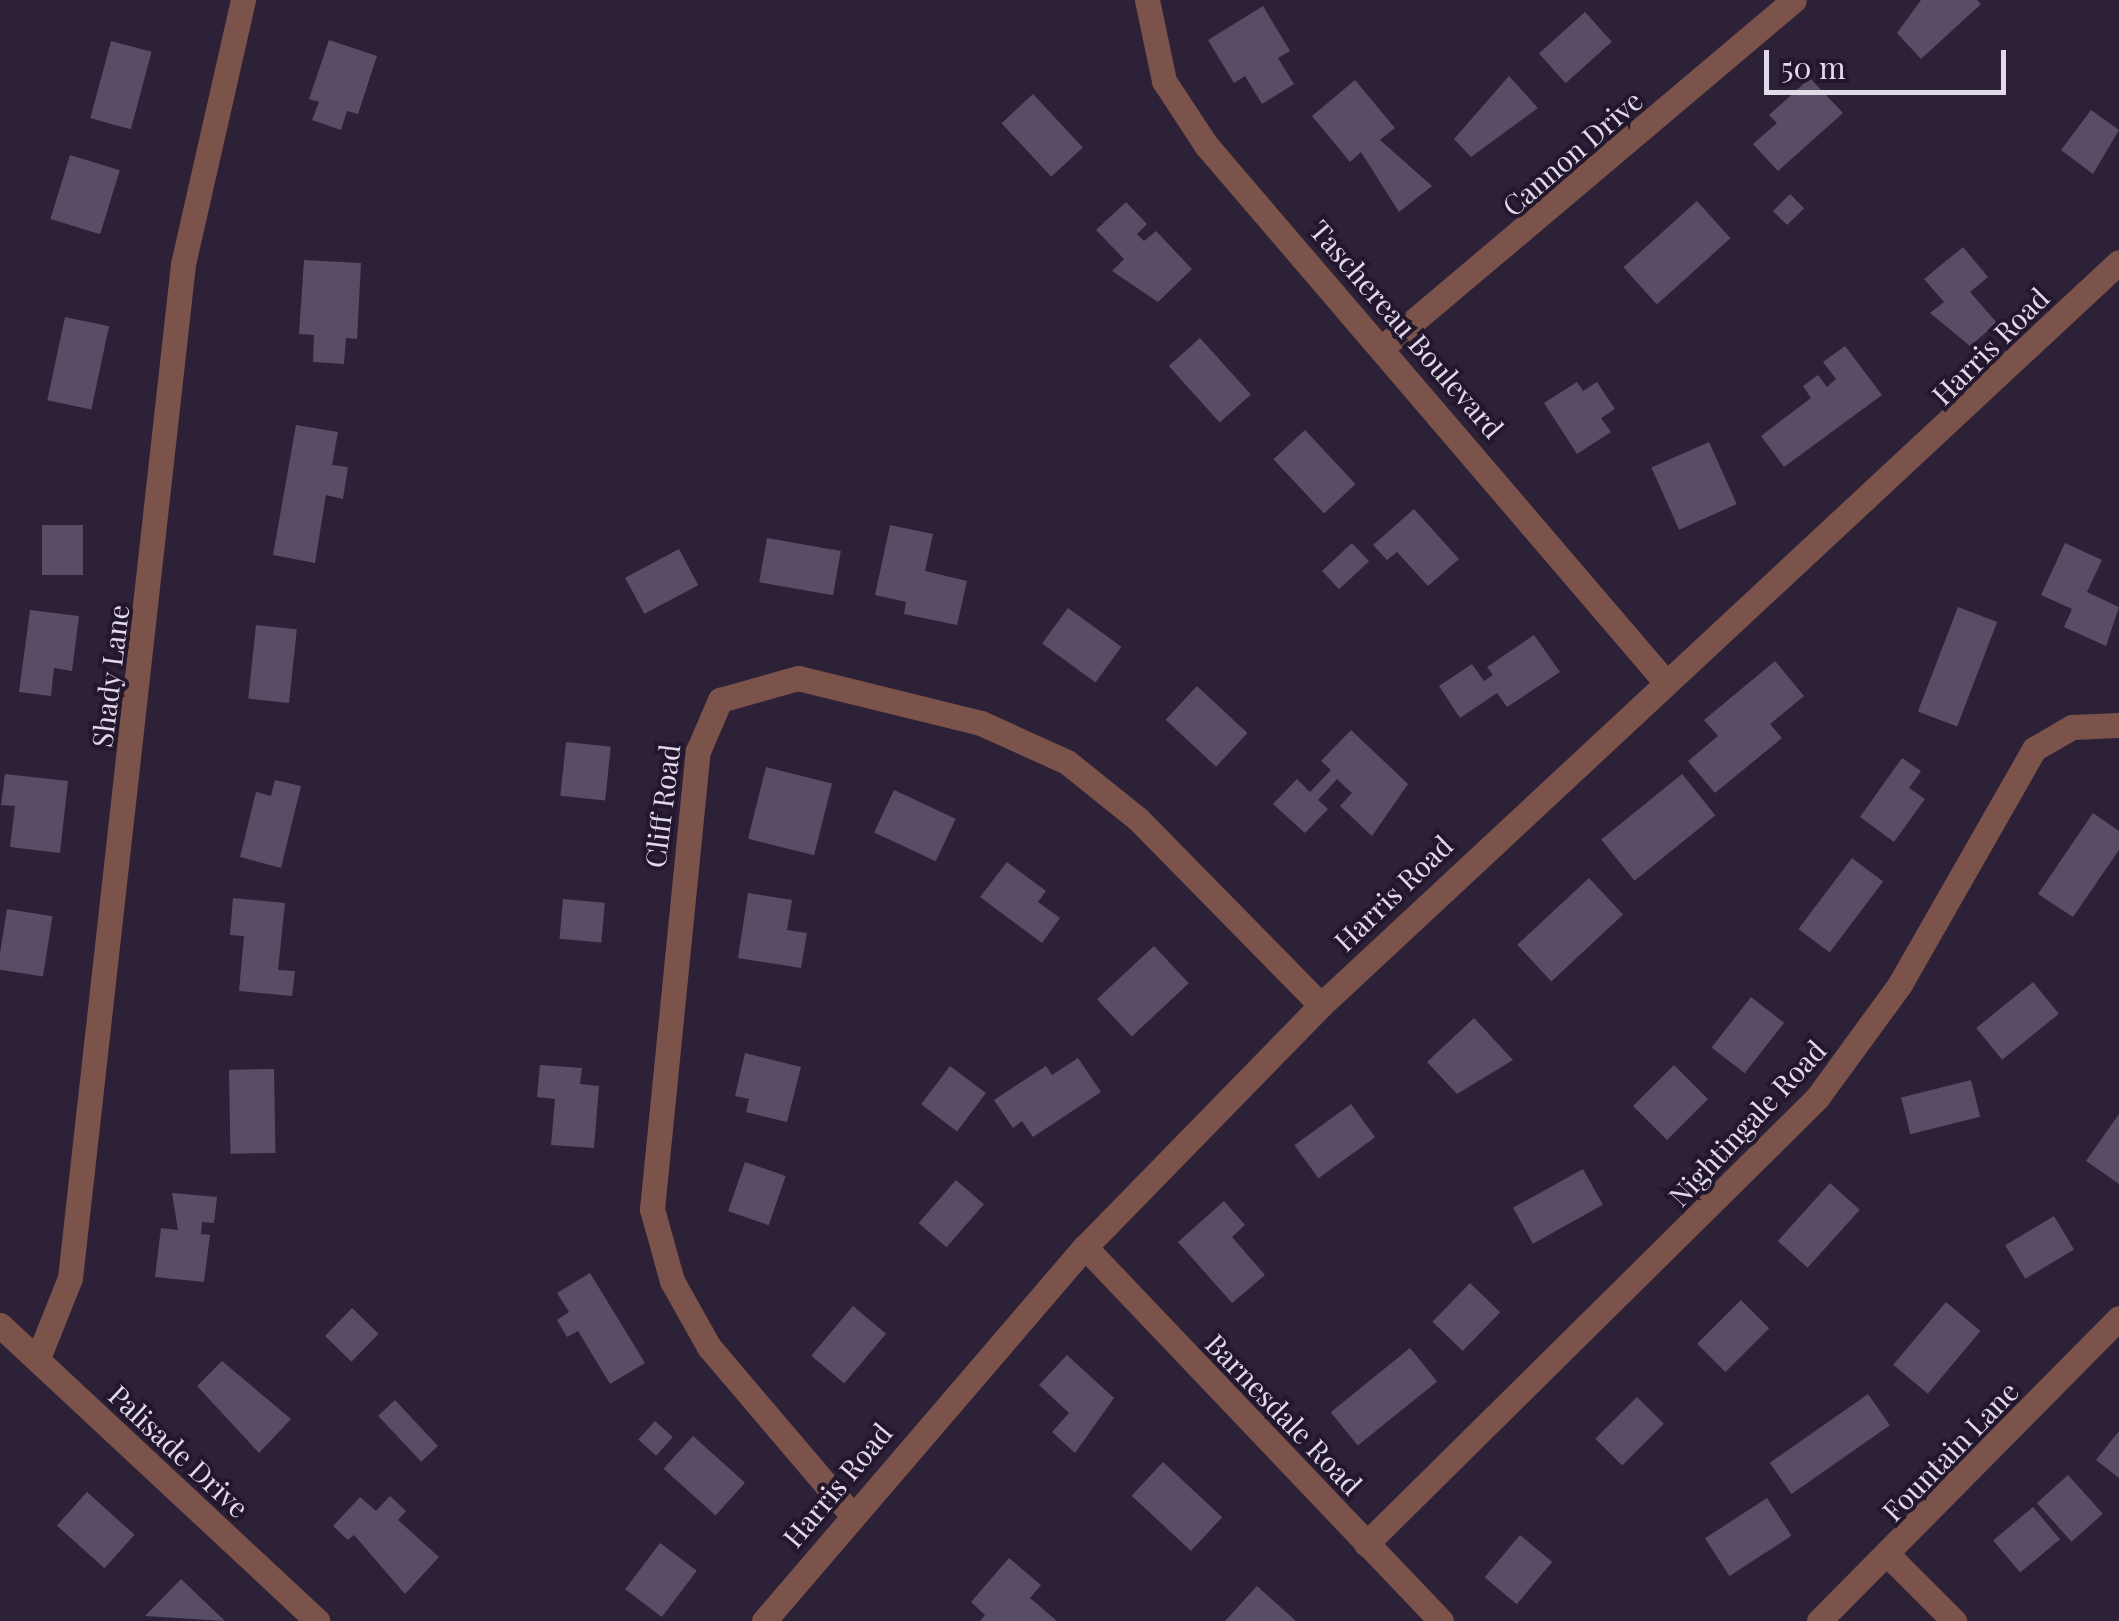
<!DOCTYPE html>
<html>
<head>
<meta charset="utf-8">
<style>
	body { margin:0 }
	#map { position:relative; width:2119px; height:1621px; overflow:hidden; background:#2d2138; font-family:"Playfair Display",serif }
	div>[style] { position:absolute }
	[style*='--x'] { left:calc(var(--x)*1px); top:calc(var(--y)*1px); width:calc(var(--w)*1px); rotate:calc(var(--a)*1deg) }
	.building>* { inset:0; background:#594c66; transform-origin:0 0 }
	.minor>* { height:25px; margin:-12.5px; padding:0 12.5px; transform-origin:12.5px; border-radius:12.5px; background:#7b534a }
	.tertiary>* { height:25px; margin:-12.5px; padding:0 12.5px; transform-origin:12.5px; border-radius:12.5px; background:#7b534a }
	span { translate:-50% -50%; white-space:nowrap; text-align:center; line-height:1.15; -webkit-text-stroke:8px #23172e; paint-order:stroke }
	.street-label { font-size:28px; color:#e1dae9 }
	.scale { position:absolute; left:1764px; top:50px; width:242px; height:45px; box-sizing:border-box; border:5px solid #e1dae9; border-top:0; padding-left:12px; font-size:30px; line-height:35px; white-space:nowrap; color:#e1dae9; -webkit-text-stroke:8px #23172e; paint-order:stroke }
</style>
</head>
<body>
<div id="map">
	<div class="building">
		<i style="clip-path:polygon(1921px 0,1977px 0,1981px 4px,1921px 59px,1897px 33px)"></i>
		<i style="clip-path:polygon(1263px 6px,1290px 51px,1278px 58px,1294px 84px,1262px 104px,1245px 76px,1234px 83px,1208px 40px)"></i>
		<i style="left:1585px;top:12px;width:40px;height:62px;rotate:48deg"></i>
		<i style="clip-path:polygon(329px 40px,377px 56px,358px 114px,347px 111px,341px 130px,312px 120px,319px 102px,309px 99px)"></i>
		<i style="left:111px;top:41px;width:42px;height:80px;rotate:15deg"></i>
		<i style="clip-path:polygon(1509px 76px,1538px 108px,1471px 157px,1454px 139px)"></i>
		<i style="clip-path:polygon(1810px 78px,1843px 113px,1778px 171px,1753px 144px,1777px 123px,1769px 115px)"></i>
		<i style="clip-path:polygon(1355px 80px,1395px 128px,1380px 140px,1432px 186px,1399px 212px,1361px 152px,1350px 162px,1312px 116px)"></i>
		<i style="left:1033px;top:94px;width:73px;height:43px;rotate:47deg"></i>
		<i style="clip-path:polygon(2091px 110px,2119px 130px,2093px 174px,2061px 150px)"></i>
		<i style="left:70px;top:155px;width:52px;height:67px;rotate:17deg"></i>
		<i style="left:1790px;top:194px;width:20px;height:24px;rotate:45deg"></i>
		<i style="left:1697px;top:201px;width:50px;height:99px;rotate:48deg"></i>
		<i style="clip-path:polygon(1126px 202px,1147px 224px,1137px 234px,1144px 241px,1156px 231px,1192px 269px,1158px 302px,1112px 271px,1124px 259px,1096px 230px)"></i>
		<i style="clip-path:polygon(1963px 247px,1988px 277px,1970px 292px,1997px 323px,1970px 346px,1930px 313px,1944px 302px,1924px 279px)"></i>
		<i style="clip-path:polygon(304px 260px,361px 263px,357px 339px,346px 338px,344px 364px,313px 362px,314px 335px,299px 334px)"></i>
		<i style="left:65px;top:317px;width:45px;height:85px;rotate:12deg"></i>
		<i style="left:1200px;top:338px;width:76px;height:42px;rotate:48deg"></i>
		<i style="clip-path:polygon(1845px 346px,1882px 395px,1784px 467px,1761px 436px,1811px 398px,1803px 386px,1818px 375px,1827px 387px,1836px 379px,1823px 362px)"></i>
		<i style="clip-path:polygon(1577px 382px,1583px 391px,1597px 382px,1615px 409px,1601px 418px,1611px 432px,1577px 454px,1544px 403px)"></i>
		<i style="clip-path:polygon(296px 425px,338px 432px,332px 465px,348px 467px,343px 499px,326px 495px,315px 563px,273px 555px)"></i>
		<i style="left:1305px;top:430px;width:74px;height:43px;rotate:47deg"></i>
		<i style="left:1709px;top:442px;width:68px;height:63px;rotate:66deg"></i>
		<i style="clip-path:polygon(1414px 509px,1459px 559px,1428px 586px,1397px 552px,1387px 560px,1373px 545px)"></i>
		<i style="left:83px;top:525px;width:50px;height:41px;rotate:90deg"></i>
		<i style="clip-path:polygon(890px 525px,933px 534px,925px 571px,967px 581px,957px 625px,904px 614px,906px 602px,875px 595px)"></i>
		<i style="left:767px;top:538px;width:75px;height:45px;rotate:10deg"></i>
		<i style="left:1352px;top:543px;width:25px;height:41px;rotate:47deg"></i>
		<i style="clip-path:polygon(2065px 543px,2102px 560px,2087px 592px,2119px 607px,2106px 646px,2064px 627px,2072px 609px,2041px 595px)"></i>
		<i style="left:679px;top:549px;width:41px;height:61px;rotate:62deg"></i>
		<i style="left:1958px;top:607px;width:42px;height:112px;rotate:21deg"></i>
		<i style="left:1068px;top:608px;width:66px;height:44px;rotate:36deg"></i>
		<i style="clip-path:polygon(30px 610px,79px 616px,72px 671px,54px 668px,51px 696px,19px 692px)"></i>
		<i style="left:256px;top:625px;width:41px;height:74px;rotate:6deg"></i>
		<i style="clip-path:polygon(1534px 635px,1560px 672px,1507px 707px,1497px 693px,1460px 718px,1439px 686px,1472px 664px,1484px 681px,1493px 675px,1487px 667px)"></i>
		<i style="clip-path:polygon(1775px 661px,1804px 696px,1770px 724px,1782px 738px,1715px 793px,1688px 761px,1718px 736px,1704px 720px)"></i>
		<i style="left:1197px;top:686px;width:69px;height:46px;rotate:43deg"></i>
		<i style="clip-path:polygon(1351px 730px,1408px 784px,1372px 836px,1340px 806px,1352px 793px,1337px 779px,1318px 800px,1328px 809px,1305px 833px,1273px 804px,1297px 779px,1310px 792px,1331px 770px,1321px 761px)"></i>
		<i style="left:566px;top:742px;width:45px;height:54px;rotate:6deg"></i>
		<i style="clip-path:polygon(1902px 758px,1921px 771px,1909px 788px,1925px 799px,1894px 842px,1860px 817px)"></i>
		<i style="left:766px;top:767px;width:68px;height:74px;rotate:14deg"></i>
		<i style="clip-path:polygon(5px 774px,68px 781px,60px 853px,10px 847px,15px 806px,1px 805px)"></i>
		<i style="left:1682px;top:774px;width:53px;height:104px;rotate:51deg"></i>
		<i style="clip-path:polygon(275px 780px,301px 786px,281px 868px,240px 857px,256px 792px,271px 796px)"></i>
		<i style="left:894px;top:790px;width:68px;height:47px;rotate:25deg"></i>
		<i style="clip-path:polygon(2093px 813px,2119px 831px,2119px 850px,2073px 917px,2038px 894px)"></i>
		<i style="left:1852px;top:858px;width:39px;height:89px;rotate:37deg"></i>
		<i style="clip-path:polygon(1007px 862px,1046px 891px,1038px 902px,1060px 918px,1042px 943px,980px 897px)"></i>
		<i style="left:1589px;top:878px;width:50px;height:98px;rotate:47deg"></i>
		<i style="clip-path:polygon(748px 893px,792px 900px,787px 930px,807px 933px,801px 968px,738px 958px)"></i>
		<i style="clip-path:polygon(233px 898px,285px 903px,278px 970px,295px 971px,292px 996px,239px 991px,244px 936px,230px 935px)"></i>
		<i style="left:563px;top:899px;width:42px;height:40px;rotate:5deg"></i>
		<i style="left:7px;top:909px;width:46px;height:61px;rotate:9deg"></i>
		<i style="left:1154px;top:946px;width:51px;height:78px;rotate:47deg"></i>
		<i style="left:2033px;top:982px;width:41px;height:73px;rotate:51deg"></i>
		<i style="left:1751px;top:997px;width:42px;height:64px;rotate:38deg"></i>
		<i style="clip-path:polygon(1474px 1018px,1513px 1060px,1457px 1094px,1427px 1062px)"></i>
		<i style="clip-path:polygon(745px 1053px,801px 1067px,787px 1122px,746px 1112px,749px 1099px,735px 1096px)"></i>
		<i style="clip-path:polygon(1078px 1058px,1101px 1092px,1033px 1137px,1022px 1121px,1013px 1128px,994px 1100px,1046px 1066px,1052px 1075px)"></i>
		<i style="clip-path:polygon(540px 1065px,582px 1068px,580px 1084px,599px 1086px,594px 1148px,551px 1145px,555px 1099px,537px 1097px)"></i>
		<i style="left:1674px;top:1065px;width:48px;height:58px;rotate:45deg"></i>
		<i style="left:950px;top:1066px;width:45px;height:48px;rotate:37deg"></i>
		<i style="left:274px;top:1069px;width:84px;height:45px;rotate:89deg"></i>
		<i style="left:1971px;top:1080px;width:38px;height:72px;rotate:76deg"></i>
		<i style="left:1351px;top:1104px;width:41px;height:70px;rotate:54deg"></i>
		<i style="clip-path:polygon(2119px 1114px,2119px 1184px,2086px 1161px)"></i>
		<i style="left:745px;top:1162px;width:43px;height:52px;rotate:19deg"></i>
		<i style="left:1583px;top:1169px;width:41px;height:80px;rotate:61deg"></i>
		<i style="left:956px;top:1180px;width:37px;height:57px;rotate:41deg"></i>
		<i style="left:1830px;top:1183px;width:40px;height:78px;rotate:42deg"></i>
		<i style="clip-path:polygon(172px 1193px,217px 1197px,214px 1223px,202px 1222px,201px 1234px,210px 1235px,204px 1282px,155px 1277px,161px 1228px,178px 1230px)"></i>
		<i style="clip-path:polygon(1224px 1201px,1245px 1225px,1232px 1237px,1265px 1275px,1232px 1303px,1178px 1242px)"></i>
		<i style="left:2054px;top:1216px;width:39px;height:57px;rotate:59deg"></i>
		<i style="clip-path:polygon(590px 1273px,645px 1363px,610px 1384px,578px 1331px,567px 1337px,557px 1320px,569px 1312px,557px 1293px)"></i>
		<i style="left:1470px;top:1283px;width:42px;height:54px;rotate:44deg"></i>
		<i style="left:1741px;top:1300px;width:40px;height:62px;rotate:45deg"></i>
		<i style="left:1946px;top:1302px;width:45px;height:82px;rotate:40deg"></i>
		<i style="left:853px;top:1306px;width:43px;height:65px;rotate:40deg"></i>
		<i style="left:352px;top:1308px;width:37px;height:39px;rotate:44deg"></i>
		<i style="left:1410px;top:1348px;width:43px;height:102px;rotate:51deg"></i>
		<i style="clip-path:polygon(1067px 1355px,1114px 1398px,1075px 1453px,1052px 1432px,1069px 1413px,1039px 1385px)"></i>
		<i style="clip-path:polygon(222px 1361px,291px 1419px,259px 1453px,197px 1386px)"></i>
		<i style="left:1868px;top:1394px;width:38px;height:120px;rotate:55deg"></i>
		<i style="left:1637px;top:1397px;width:38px;height:59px;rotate:45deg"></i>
		<i style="left:395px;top:1400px;width:63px;height:23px;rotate:47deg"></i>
		<i style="left:655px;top:1421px;width:24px;height:25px;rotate:42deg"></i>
		<i style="clip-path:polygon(2119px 1431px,2119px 1478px,2096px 1460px)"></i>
		<i style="left:693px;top:1436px;width:70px;height:44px;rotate:42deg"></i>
		<i style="left:1163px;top:1462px;width:81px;height:46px;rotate:43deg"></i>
		<i style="left:2068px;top:1475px;width:52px;height:42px;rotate:48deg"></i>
		<i style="left:87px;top:1492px;width:64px;height:45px;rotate:42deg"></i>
		<i style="clip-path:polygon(390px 1496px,406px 1511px,398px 1520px,439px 1557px,405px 1594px,354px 1535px,348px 1540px,333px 1526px,360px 1497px,376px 1511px)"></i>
		<i style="left:1767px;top:1498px;width:45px;height:74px;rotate:57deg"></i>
		<i style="left:2033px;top:1507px;width:42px;height:52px;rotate:50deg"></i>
		<i style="left:1520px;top:1535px;width:42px;height:55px;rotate:40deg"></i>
		<i style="left:660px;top:1543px;width:46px;height:58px;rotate:37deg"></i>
		<i style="clip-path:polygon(1009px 1558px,1041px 1585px,1030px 1598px,1057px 1621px,980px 1621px,985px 1615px,971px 1602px)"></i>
		<i style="clip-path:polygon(181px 1579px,225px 1621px,145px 1616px)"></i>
		<i style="clip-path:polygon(1257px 1586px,1296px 1621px,1225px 1621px)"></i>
	</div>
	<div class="minor">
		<i style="--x:1147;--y:0;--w:83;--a:78.1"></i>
		<i style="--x:1164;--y:81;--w:77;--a:56.7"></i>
		<i style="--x:1206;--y:145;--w:703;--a:49.44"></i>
		<i style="--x:1384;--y:346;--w:536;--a:-40.16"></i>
		<i style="--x:1085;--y:1247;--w:516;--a:46.41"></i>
		<i style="--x:0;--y:1325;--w:434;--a:43"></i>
		<i style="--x:38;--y:1358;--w:86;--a:-68.2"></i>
		<i style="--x:70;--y:1278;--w:1020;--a:-83.64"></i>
		<i style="--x:183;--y:264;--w:271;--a:-77.2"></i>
		<i style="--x:852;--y:1515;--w:221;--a:-130.4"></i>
		<i style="--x:709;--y:1347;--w:76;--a:-119.3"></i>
		<i style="--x:672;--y:1281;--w:75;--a:-105.5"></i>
		<i style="--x:652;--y:1209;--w:460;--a:-84.3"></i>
		<i style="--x:698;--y:751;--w:56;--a:-66.7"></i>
		<i style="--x:720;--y:700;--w:81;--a:-15.8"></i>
		<i style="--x:798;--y:678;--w:188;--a:13.8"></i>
		<i style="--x:981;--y:723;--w:94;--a:24.4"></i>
		<i style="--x:1067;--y:762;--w:91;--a:38.8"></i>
		<i style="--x:1138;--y:819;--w:261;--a:45.5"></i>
		<i style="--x:1366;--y:1544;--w:634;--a:-44.68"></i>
		<i style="--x:1817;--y:1098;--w:141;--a:-53.9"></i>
		<i style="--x:1900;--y:984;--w:271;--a:-60.3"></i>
		<i style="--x:2034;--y:749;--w:44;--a:-30.1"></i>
		<i style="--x:2072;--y:727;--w:47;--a:-2.4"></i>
		<i style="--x:1890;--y:1557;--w:91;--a:45"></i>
		<i style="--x:1819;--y:1621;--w:426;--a:-45.3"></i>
	</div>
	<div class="tertiary">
		<i style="--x:764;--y:1621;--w:493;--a:-49.4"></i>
		<i style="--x:1085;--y:1247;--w:338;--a:-45.7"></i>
		<i style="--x:1321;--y:1005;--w:1090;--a:-42.96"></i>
	</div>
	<div class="street-label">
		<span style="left:1572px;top:153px;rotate:-41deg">Cannon Drive</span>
		<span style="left:1407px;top:329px;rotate:49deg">Taschereau Boulevard</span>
		<span style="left:1990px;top:346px;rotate:-45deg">Harris Road</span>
		<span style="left:110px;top:676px;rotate:-83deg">Shady Lane</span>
		<span style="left:662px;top:806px;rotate:-83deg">Cliff Road</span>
		<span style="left:1393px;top:893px;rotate:-44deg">Harris Road</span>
		<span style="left:1747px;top:1123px;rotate:-47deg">Nightingale Road</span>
		<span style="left:1284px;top:1414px;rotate:46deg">Barnesdale Road</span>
		<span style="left:179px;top:1451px;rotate:43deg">Palisade Drive</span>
		<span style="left:1950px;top:1451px;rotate:-46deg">Fountain Lane</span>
		<span style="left:837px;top:1485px;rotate:-50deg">Harris Road</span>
	</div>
	<div class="scale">50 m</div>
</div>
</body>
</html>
